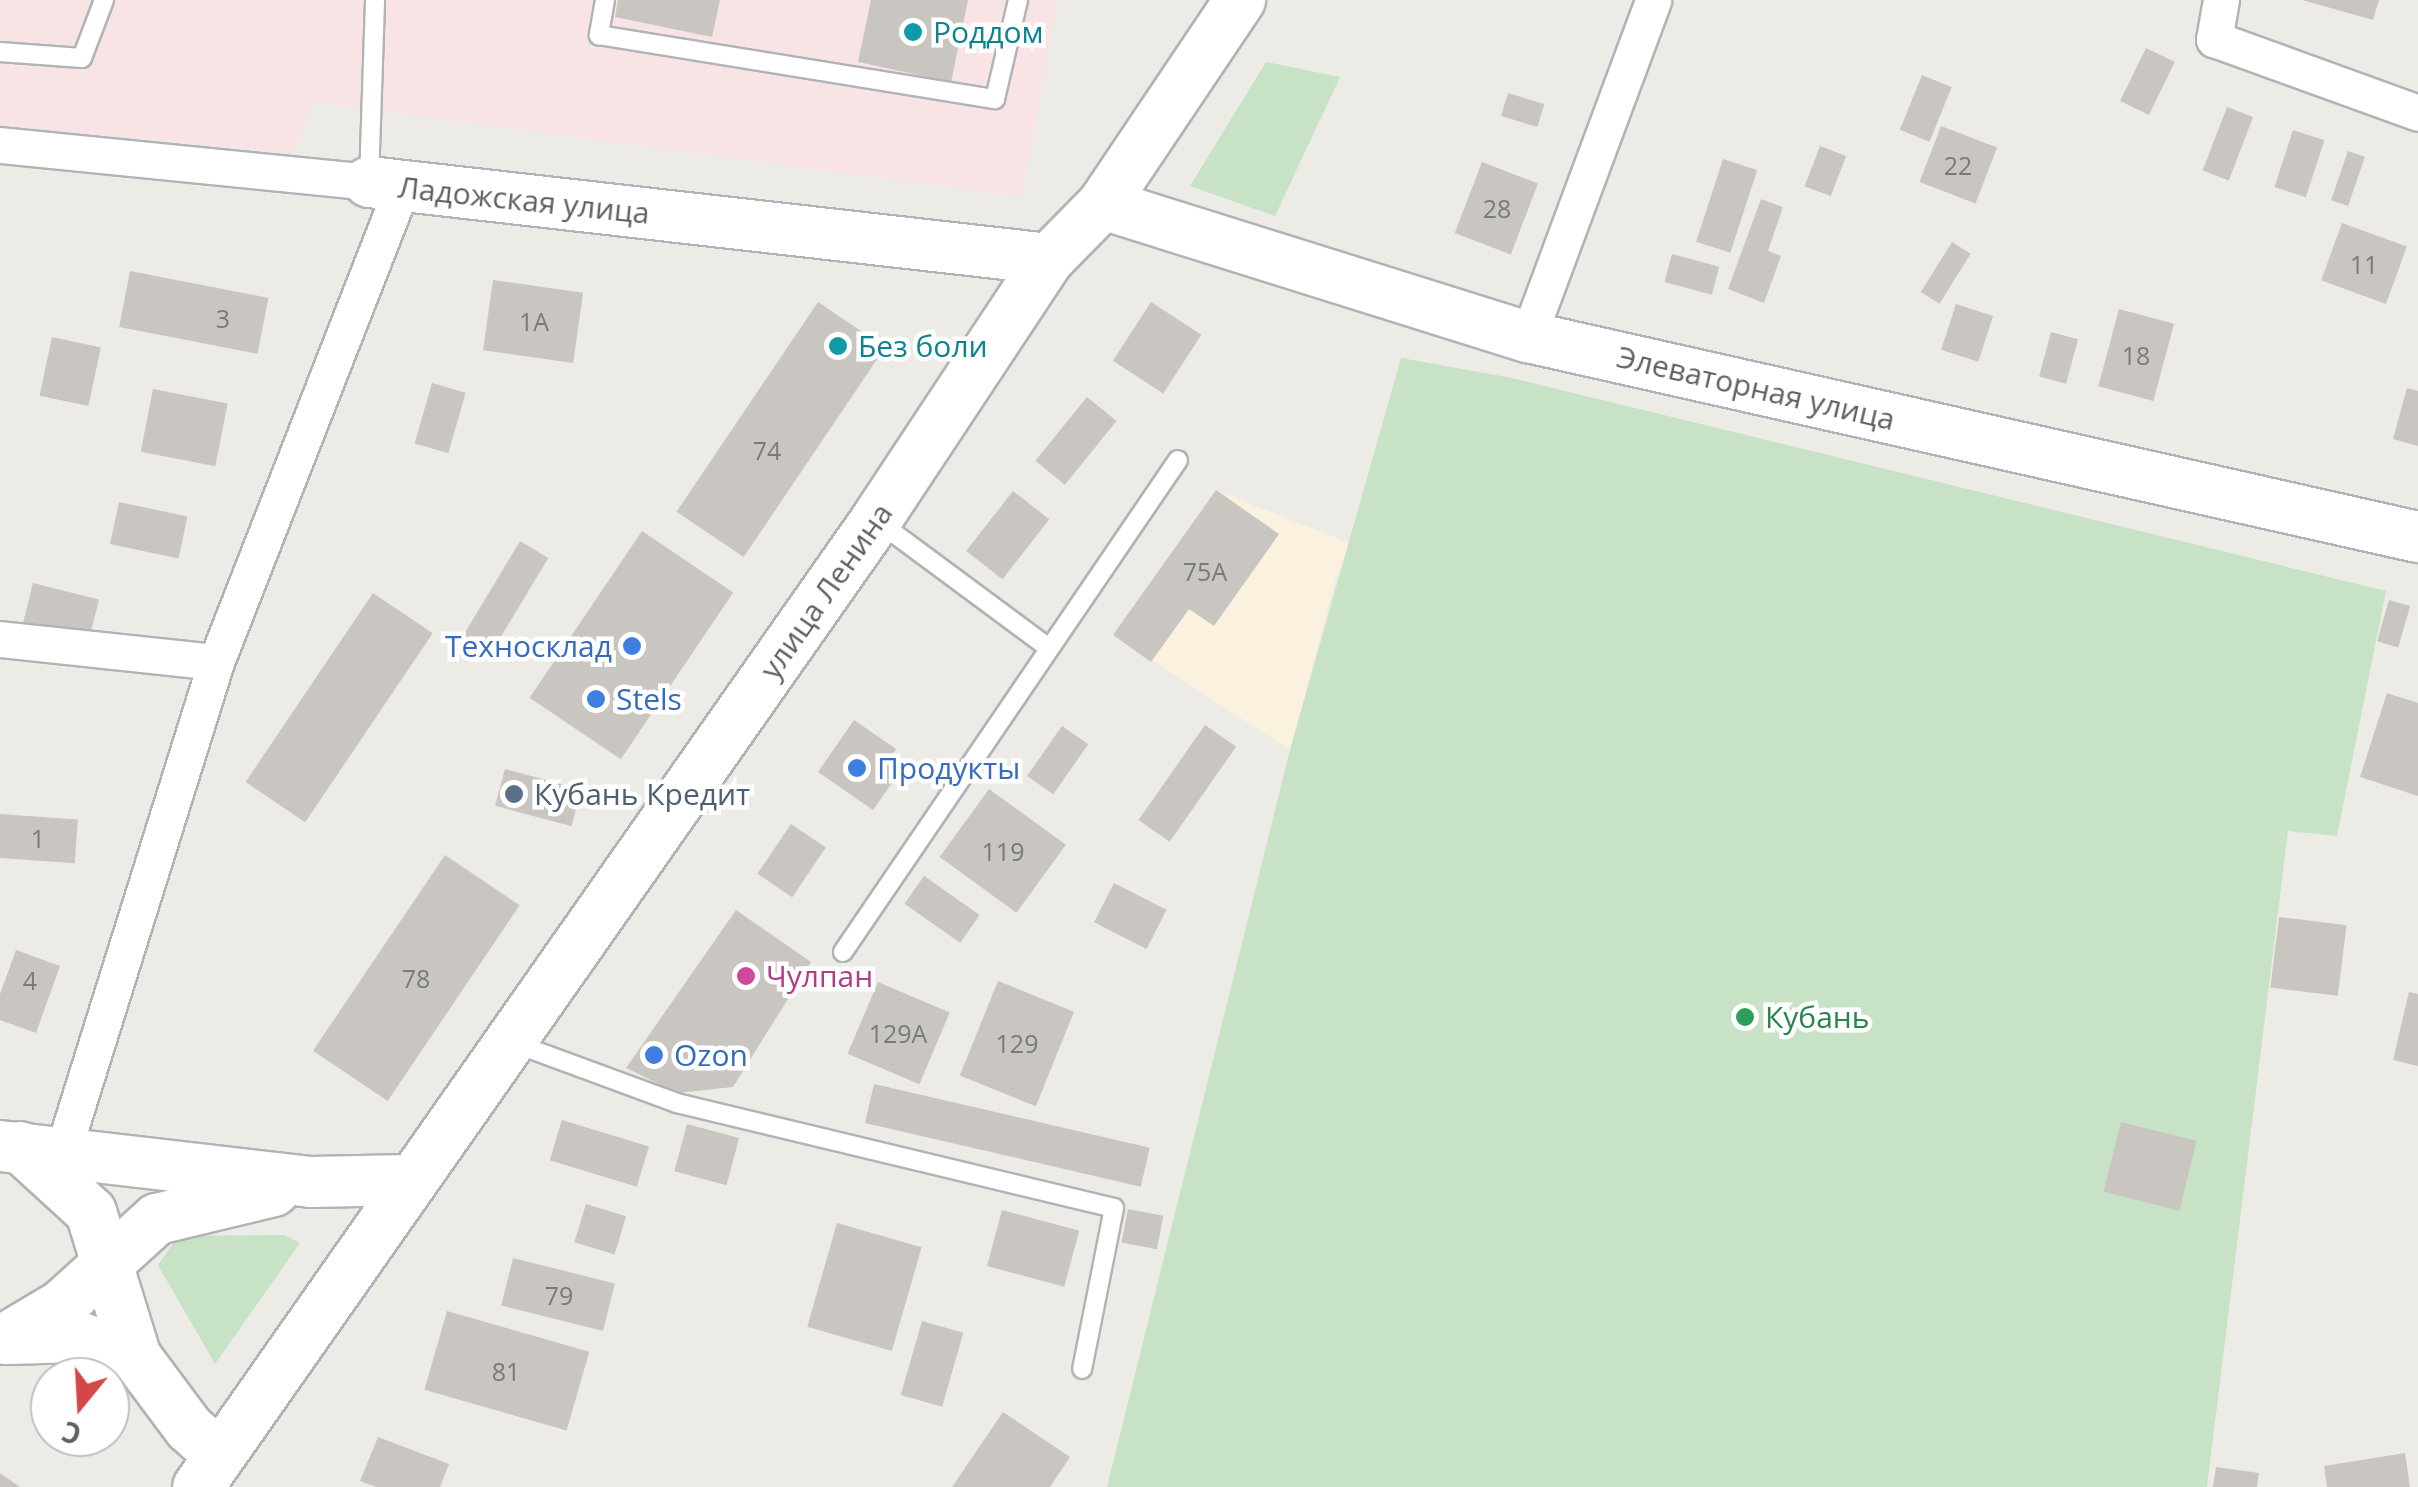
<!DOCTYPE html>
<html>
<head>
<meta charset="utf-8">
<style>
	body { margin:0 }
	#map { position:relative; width:2418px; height:1487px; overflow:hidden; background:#edebe6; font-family:"Open Sans",sans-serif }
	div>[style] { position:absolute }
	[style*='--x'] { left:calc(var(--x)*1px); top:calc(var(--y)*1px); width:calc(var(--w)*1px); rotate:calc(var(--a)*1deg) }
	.commercial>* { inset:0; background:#faf1de }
	.medical>* { inset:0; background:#f8e4e4 }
	.green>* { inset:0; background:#c7e2c5 }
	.building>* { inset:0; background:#c9c6c2; transform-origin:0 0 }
	.roads { filter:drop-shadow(2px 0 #b1b3b6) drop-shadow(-2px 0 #b1b3b6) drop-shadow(0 2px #b1b3b6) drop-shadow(0 -2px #b1b3b6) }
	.lane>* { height:18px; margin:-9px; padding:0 9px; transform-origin:9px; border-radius:9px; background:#fff }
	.street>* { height:35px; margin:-17.5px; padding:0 17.5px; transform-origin:17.5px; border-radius:17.5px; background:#fff }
	.secondary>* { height:50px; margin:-25px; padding:0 25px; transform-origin:25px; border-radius:25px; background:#fff }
	.dots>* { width:28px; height:28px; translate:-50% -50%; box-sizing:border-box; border:5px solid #fff; border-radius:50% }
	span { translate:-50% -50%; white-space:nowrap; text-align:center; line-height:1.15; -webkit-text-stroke:9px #fff; paint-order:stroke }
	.number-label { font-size:25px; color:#787a7c }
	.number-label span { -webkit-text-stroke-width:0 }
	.culture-label { font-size:30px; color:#0d838f }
	.left { translate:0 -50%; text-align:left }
	.street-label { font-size:30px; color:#5d6164 }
	.shop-label { font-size:30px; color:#366cbe }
	.right { translate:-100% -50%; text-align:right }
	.service-label { font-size:30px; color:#4e5e75 }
	.hotel-label { font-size:30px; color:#b23c85 }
	.leisure-label { font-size:30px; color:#27864d }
	.north { position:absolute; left:30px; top:1357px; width:100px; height:100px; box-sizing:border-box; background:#fff; border:2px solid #bec0c1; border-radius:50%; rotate:198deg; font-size:28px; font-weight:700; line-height:40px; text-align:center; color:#5d6164 }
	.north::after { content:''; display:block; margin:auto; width:35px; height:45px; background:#d34746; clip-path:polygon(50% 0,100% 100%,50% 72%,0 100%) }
</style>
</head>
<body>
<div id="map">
	<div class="commercial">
		<i style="clip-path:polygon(1216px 490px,1351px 544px,1336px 578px,1290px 750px,1113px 635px)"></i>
	</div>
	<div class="medical">
		<i style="clip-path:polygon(0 0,1057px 0,1022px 197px,313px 102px,293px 153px,0 125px)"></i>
	</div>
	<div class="green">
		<i style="clip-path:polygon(1266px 62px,1340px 77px,1275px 216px,1190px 186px)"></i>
		<i style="clip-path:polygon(1401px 358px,1512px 378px,2386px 591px,2337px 836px,2288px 831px,2207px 1487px,1107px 1487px,1290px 750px)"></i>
		<i style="clip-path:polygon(284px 1235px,300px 1243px,215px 1364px,158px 1265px,178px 1236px)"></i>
	</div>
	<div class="building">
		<i style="clip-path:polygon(618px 0,720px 0,712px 37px,615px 17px)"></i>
		<i style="clip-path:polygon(871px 0,968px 0,951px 82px,858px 62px)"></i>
		<i style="clip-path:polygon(2302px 0,2379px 0,2373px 20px)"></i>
		<i style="left:2146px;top:48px;width:32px;height:59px;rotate:26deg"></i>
		<i style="left:1922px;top:75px;width:32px;height:59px;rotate:22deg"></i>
		<i style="left:1508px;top:93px;width:38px;height:24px;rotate:17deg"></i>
		<i style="left:2227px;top:107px;width:28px;height:68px;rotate:21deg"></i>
		<i style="left:1941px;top:126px;width:60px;height:60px;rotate:21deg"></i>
		<i style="left:2293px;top:130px;width:33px;height:60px;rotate:18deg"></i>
		<i style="left:1820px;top:146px;width:28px;height:43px;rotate:21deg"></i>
		<i style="left:2348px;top:151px;width:18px;height:52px;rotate:19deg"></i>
		<i style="left:1723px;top:159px;width:36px;height:87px;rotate:18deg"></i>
		<i style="left:1482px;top:162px;width:60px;height:76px;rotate:21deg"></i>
		<i style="clip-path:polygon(1761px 199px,1783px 207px,1768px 251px,1781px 256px,1764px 303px,1728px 289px)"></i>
		<i style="left:2342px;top:223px;width:69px;height:61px;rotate:20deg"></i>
		<i style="left:1952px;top:242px;width:22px;height:59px;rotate:32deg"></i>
		<i style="left:1672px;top:254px;width:49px;height:29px;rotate:15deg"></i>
		<i style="left:130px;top:271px;width:141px;height:57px;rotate:11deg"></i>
		<i style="left:493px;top:280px;width:91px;height:71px;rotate:8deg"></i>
		<i style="left:818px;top:302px;width:81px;height:253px;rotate:34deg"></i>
		<i style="left:1151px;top:302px;width:60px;height:70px;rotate:33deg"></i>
		<i style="left:1956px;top:304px;width:39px;height:48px;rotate:18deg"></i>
		<i style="left:2119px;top:309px;width:57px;height:80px;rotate:15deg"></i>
		<i style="left:2051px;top:332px;width:28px;height:46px;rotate:15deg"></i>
		<i style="left:52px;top:337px;width:50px;height:60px;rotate:12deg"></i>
		<i style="left:432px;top:383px;width:35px;height:63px;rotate:16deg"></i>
		<i style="clip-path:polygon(2407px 388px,2418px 391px,2418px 446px,2393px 439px)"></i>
		<i style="left:153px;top:389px;width:76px;height:64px;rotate:11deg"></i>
		<i style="left:1087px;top:397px;width:38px;height:82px;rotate:39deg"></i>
		<i style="clip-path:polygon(1216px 490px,1279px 534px,1214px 626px,1189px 609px,1151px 662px,1113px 635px)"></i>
		<i style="left:1013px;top:491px;width:46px;height:76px;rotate:38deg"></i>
		<i style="left:119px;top:502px;width:70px;height:43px;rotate:12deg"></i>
		<i style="left:642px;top:531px;width:110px;height:201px;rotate:34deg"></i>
		<i style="left:520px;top:541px;width:33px;height:117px;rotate:31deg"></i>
		<i style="left:33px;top:583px;width:68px;height:45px;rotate:14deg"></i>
		<i style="left:373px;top:593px;width:72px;height:228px;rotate:34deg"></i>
		<i style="left:2389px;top:600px;width:22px;height:43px;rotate:16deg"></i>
		<i style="clip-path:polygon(2387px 693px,2418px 703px,2418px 796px,2360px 777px)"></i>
		<i style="clip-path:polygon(854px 720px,896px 749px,886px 764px,899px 773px,873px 810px,818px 772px)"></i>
		<i style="left:1205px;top:725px;width:38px;height:116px;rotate:35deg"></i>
		<i style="left:1062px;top:726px;width:32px;height:61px;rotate:35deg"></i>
		<i style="left:505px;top:769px;width:79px;height:38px;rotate:15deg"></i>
		<i style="left:989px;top:789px;width:95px;height:84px;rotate:36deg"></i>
		<i style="left:0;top:814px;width:78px;height:44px;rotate:4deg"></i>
		<i style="left:791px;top:824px;width:42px;height:60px;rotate:34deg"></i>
		<i style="left:445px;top:855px;width:90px;height:236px;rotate:34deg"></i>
		<i style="left:924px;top:876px;width:68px;height:34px;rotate:35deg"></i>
		<i style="left:1114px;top:883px;width:59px;height:44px;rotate:27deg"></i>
		<i style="clip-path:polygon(736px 910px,811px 962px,733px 1087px,677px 1093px,626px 1068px)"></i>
		<i style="left:2279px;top:917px;width:68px;height:71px;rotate:7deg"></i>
		<i style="clip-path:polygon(16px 950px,60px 966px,36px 1033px,0 1020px,0 994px)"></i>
		<i style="left:998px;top:981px;width:82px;height:102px;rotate:22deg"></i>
		<i style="left:878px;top:982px;width:78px;height:78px;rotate:23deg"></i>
		<i style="clip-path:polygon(2409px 992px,2418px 994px,2418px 1066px,2393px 1060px)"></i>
		<i style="left:874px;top:1084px;width:283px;height:40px;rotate:13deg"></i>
		<i style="left:562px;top:1120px;width:91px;height:42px;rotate:17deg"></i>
		<i style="left:2121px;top:1122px;width:78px;height:72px;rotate:14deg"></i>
		<i style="left:687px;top:1124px;width:54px;height:49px;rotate:15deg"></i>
		<i style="left:586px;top:1204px;width:42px;height:40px;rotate:17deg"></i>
		<i style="left:1128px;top:1209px;width:36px;height:34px;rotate:11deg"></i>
		<i style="left:1002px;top:1210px;width:80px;height:58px;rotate:15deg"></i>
		<i style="left:837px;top:1223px;width:88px;height:108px;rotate:16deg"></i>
		<i style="left:513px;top:1258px;width:105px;height:49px;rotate:14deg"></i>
		<i style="left:447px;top:1311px;width:148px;height:82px;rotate:16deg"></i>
		<i style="left:922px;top:1321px;width:43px;height:77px;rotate:16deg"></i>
		<i style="clip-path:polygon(1003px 1412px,1070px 1457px,1050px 1487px,952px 1487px)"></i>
		<i style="clip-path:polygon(378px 1437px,449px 1464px,440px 1487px,376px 1487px,360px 1481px)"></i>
		<i style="clip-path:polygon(2405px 1453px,2410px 1487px,2327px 1487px,2324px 1466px)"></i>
		<i style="clip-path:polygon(2216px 1467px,2259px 1473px,2257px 1487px,2213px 1487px)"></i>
		<i style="clip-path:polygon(0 1473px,20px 1487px,0 1487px)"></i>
	</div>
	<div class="roads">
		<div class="lane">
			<i style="--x:605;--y:0;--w:36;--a:100"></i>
			<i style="--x:599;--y:35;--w:401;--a:9.2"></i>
			<i style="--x:995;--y:99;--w:102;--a:-76.9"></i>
			<i style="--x:0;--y:52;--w:82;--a:4.2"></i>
			<i style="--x:82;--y:58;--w:62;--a:-69.2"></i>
			<i style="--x:369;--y:182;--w:182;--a:-88.1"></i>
			<i style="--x:880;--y:523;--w:210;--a:36.5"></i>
			<i style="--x:843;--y:952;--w:595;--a:-55.75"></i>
			<i style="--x:514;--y:1043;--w:174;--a:20.2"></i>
			<i style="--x:677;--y:1103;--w:449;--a:13.5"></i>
			<i style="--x:1114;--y:1208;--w:164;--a:101.2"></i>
		</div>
		<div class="street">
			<i style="--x:2221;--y:0;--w:40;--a:100"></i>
			<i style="--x:2214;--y:39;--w:217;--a:19.9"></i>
			<i style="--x:0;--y:145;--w:371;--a:5.7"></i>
			<i style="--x:1528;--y:337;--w:359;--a:-69.6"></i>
			<i style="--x:0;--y:639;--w:217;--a:6.1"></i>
			<i style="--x:62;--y:1154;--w:516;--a:-72.62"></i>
			<i style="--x:216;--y:662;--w:510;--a:-68.62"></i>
		</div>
		<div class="secondary">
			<i style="--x:369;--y:182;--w:684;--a:6.46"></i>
			<i style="--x:1103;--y:204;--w:445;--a:17.4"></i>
			<i style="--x:1528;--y:337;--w:912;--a:12.67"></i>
			<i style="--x:0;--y:1146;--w:313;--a:6.6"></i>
			<i style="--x:311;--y:1182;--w:97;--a:-1.2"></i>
			<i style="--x:20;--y:1147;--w:96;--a:42.5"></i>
			<i style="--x:91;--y:1212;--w:152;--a:72.8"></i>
			<i style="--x:5;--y:1339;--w:66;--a:-30.8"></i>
			<i style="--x:62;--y:1305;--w:128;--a:-42.2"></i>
			<i style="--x:157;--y:1219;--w:120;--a:-13.5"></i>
			<i style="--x:8;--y:1339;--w:71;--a:-1.6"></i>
			<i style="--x:79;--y:1337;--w:60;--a:19.3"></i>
			<i style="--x:136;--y:1357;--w:89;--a:53.3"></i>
			<i style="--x:189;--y:1428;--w:40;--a:42"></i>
			<i style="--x:198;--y:1487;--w:1181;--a:-54.96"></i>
			<i style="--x:876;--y:520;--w:313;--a:-56.5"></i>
			<i style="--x:1049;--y:259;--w:77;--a:-45.5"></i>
			<i style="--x:1103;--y:204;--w:246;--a:-56.1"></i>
		</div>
	</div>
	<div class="dots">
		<i style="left:913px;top:32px;background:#0f9aa8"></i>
		<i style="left:838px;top:346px;background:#0f9aa8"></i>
		<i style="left:632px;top:646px;background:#3f7fe0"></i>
		<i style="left:596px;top:699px;background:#3f7fe0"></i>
		<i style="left:857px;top:768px;background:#3f7fe0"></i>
		<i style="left:514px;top:794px;background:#5c6f8a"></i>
		<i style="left:746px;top:976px;background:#d1479c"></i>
		<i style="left:1745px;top:1017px;background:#2e9e5b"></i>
		<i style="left:654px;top:1055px;background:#3f7fe0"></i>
	</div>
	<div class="number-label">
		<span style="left:1958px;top:165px">22</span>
		<span style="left:1497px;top:208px">28</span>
		<span style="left:2364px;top:264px">11</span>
		<span style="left:223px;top:318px">3</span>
		<span style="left:534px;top:321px">1А</span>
		<span style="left:2136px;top:355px">18</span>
		<span style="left:767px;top:450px">74</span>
		<span style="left:1205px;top:571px">75А</span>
		<span style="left:38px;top:838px">1</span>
		<span style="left:1003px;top:851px">119</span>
		<span style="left:416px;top:978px">78</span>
		<span style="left:30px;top:980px">4</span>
		<span style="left:898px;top:1033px">129А</span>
		<span style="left:1017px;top:1043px">129</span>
		<span style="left:559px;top:1295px">79</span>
		<span style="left:506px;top:1371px">81</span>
	</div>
	<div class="culture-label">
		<span class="left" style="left:933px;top:32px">Роддом</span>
		<span class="left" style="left:858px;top:346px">Без боли</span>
	</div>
	<div class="street-label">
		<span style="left:524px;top:200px;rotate:6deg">Ладожская улица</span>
		<span style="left:1756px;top:388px;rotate:13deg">Элеваторная улица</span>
		<span style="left:826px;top:591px;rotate:-55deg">улица Ленина</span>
	</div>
	<div class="shop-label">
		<span class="right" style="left:612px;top:646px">Техносклад</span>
		<span class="left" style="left:616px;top:699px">Stels</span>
		<span class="left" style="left:877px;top:768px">Продукты</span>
		<span class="left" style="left:674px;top:1055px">Ozon</span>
	</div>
	<div class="service-label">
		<span class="left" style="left:534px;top:794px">Кубань Кредит</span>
	</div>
	<div class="hotel-label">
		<span class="left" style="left:766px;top:976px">Чулпан</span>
	</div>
	<div class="leisure-label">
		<span class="left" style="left:1765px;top:1017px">Кубань</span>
	</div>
	<div class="north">С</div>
</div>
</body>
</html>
